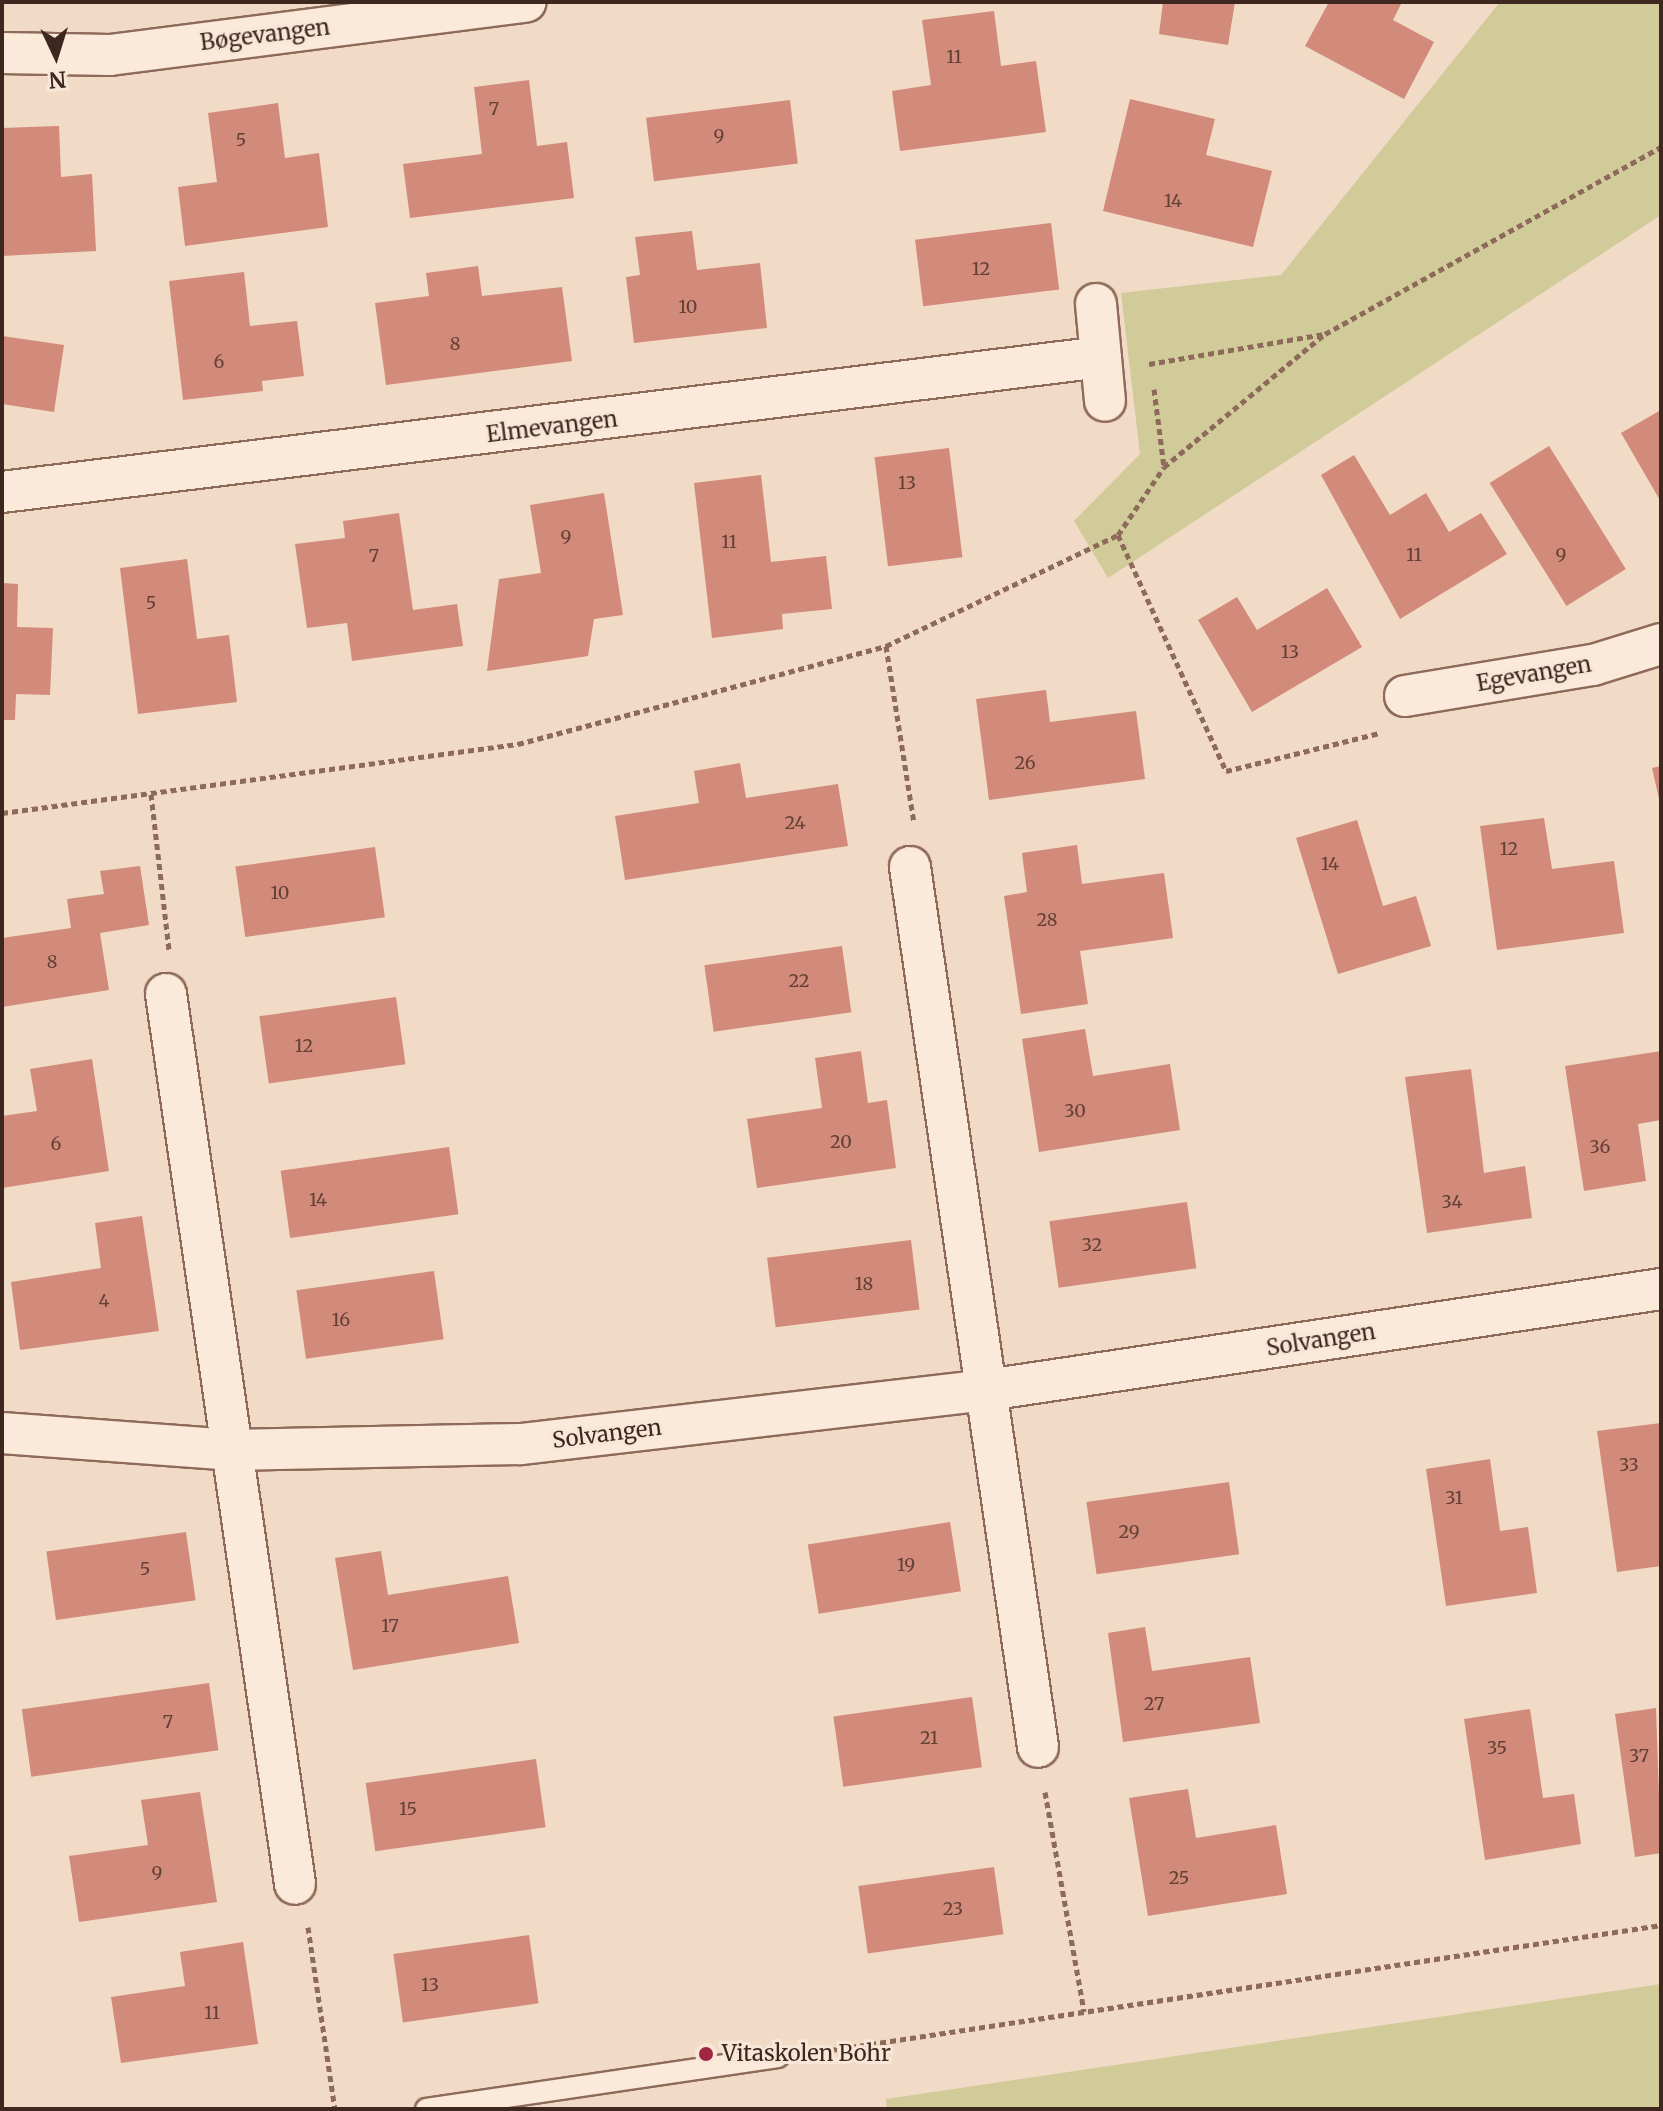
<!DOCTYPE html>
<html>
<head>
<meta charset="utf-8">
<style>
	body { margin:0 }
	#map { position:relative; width:1663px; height:2111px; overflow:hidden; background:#f1dac6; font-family:Merriweather,serif }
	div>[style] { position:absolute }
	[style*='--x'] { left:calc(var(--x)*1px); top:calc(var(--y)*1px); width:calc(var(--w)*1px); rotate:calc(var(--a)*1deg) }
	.green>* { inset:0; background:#d1ca99 }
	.building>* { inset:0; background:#d28a7a; transform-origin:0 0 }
	.path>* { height:5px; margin-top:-2.5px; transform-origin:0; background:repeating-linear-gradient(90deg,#8e6a5a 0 6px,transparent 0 10px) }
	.roads { filter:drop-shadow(2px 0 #8e6a5a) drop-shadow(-2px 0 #8e6a5a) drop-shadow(0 2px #8e6a5a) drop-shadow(0 -2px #8e6a5a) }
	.service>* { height:20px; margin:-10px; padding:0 10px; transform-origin:10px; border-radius:10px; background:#fbeada }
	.minor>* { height:40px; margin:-20px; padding:0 20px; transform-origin:20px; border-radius:20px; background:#fbeada }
	.dots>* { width:22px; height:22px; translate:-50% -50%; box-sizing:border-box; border:4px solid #f8e7d6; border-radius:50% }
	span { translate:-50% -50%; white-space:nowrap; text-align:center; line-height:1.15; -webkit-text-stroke:6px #f8e7d6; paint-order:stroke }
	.number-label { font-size:18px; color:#634036 }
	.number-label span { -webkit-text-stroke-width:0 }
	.street-label { font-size:22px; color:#3e271f }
	.poi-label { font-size:22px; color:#3e271f }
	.left { translate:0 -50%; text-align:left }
	.frame { position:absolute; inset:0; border:4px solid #3e271f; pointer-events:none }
	.north { position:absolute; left:16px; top:16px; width:80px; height:80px; -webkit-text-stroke:6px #f8e7d6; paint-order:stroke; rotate:176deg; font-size:22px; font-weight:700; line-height:32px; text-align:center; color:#3e271f }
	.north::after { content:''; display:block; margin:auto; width:28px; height:36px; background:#3e271f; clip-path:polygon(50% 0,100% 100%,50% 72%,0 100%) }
</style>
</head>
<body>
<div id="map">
	<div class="green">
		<i style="clip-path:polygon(1500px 2px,1661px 2px,1661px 215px,1108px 578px,1074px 521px,1140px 454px,1121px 293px,1281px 275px)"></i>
		<i style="clip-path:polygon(1661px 1984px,1661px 2109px,887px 2109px,886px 2099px)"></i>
	</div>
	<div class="building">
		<i style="clip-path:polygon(1163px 2px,1235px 2px,1228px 45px,1159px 34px)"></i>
		<i style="clip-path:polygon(1329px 2px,1402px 2px,1393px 20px,1434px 42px,1404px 99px,1305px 46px)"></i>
		<i style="clip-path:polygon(994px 11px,1001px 66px,1036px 61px,1046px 132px,900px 151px,892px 91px,931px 85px,922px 20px)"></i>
		<i style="clip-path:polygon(529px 80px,537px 146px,567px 142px,574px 198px,410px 218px,403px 164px,482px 154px,474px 87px)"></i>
		<i style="clip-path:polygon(1130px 99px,1215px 119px,1206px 155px,1272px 171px,1253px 247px,1103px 211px)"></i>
		<i style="left:790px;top:100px;width:64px;height:145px;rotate:83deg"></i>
		<i style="clip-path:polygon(278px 103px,285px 158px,319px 153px,328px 227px,185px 246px,178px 187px,217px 182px,208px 113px)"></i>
		<i style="clip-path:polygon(59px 126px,61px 177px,92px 174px,96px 251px,2px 256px,2px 128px)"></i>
		<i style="left:1051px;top:223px;width:67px;height:137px;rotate:83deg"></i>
		<i style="clip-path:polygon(692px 231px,697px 270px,760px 263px,767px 328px,634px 343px,626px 277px,640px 275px,635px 237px)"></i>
		<i style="clip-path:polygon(478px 266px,482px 296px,562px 287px,572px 361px,386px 385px,375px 303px,429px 296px,426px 273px)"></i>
		<i style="clip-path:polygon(244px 272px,250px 326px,297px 321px,304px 376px,262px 381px,263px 391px,183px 400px,169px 281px)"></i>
		<i style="clip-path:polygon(2px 336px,64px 345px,54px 412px,2px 404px)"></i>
		<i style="clip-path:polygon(1661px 410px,1661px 502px,1621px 433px)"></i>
		<i style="left:1549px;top:446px;width:145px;height:70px;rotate:58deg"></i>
		<i style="left:949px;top:448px;width:110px;height:75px;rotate:83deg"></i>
		<i style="clip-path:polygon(1354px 455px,1390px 515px,1426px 493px,1449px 532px,1481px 513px,1507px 554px,1400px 619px,1321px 475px)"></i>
		<i style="clip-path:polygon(761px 475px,771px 562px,826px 556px,832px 609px,782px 614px,783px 629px,712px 638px,694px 483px)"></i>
		<i style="clip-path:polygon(604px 493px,623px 615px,594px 619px,588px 656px,487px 671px,499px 579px,541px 573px,530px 505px)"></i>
		<i style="clip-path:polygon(399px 513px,413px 610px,457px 604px,463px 646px,352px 661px,347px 623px,307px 628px,295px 544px,345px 538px,343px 521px)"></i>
		<i style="clip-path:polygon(187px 559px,197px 639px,229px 635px,237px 702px,138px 714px,120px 568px)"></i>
		<i style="clip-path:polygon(2px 583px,18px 584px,17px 627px,53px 628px,50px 695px,16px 694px,15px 720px,2px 720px)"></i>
		<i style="clip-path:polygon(1327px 588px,1362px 647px,1252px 712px,1198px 620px,1237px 597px,1257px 630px)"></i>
		<i style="clip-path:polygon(1046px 690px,1050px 722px,1136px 711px,1145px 779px,989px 800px,976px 699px)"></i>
		<i style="clip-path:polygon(740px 763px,746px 798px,838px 784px,848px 846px,625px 880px,615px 816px,699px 803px,694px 771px)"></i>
		<i style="clip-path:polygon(1661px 766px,1661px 803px,1660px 803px,1652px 768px)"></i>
		<i style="clip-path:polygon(1544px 818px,1552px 869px,1614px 861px,1624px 933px,1497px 950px,1480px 826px)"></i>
		<i style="clip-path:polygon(1357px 820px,1383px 906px,1416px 896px,1431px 946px,1338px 974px,1296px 838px)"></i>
		<i style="clip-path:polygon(1077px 845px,1082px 884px,1164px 873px,1173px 938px,1080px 951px,1088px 1004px,1021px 1014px,1004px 896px,1027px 892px,1022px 853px)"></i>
		<i style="left:375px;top:847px;width:71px;height:141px;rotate:82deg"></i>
		<i style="clip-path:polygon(140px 866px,149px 925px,100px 933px,109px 990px,2px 1007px,2px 938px,71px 928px,67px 899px,104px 894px,100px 871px)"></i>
		<i style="left:842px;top:946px;width:67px;height:139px;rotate:82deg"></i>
		<i style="left:396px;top:997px;width:68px;height:138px;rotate:82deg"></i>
		<i style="clip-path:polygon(1085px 1029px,1093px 1076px,1170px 1064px,1180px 1130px,1039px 1152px,1022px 1039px)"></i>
		<i style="clip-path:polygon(861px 1051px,868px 1103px,887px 1100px,896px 1168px,757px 1188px,747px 1119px,822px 1108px,815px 1058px)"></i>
		<i style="clip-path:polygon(1661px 1051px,1661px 1120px,1638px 1124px,1646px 1181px,1584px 1191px,1565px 1066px)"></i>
		<i style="clip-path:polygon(92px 1059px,109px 1171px,2px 1188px,2px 1116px,37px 1111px,30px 1069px)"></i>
		<i style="clip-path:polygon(1471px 1069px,1484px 1173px,1525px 1166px,1532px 1218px,1427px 1233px,1405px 1077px)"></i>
		<i style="left:449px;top:1147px;width:68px;height:170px;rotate:82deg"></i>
		<i style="left:1187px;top:1202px;width:67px;height:139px;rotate:82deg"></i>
		<i style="clip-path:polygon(142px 1216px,159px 1331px,20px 1350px,11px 1282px,101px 1268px,95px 1223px)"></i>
		<i style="left:911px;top:1240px;width:70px;height:145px;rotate:83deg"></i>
		<i style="left:434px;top:1271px;width:69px;height:139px;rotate:82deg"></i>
		<i style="clip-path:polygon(1661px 1423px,1661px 1566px,1617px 1572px,1597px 1431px)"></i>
		<i style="clip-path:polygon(1490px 1459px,1500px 1531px,1528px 1527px,1537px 1593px,1446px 1606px,1426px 1469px)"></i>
		<i style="left:1229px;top:1482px;width:73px;height:144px;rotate:82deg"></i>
		<i style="left:950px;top:1522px;width:70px;height:144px;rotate:81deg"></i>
		<i style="left:186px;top:1532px;width:69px;height:141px;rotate:82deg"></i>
		<i style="clip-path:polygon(381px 1551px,388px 1595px,508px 1576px,519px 1643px,353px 1670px,335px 1558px)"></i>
		<i style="clip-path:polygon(1145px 1627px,1152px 1671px,1250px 1657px,1260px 1723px,1123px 1742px,1108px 1633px)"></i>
		<i style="left:209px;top:1683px;width:68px;height:189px;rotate:82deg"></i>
		<i style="left:972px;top:1697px;width:71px;height:140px;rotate:82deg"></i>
		<i style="clip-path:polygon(1656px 1708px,1661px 1853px,1635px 1857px,1615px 1714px)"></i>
		<i style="clip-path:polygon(1530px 1709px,1543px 1798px,1574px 1794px,1581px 1844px,1485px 1860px,1464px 1719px)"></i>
		<i style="left:536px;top:1759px;width:69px;height:172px;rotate:82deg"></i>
		<i style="clip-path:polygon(1188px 1789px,1196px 1838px,1276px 1825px,1287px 1894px,1148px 1916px,1129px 1798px)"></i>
		<i style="clip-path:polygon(200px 1792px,217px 1902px,79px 1922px,69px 1856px,148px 1845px,141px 1800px)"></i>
		<i style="left:994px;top:1867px;width:68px;height:137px;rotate:82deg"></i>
		<i style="left:529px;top:1935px;width:69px;height:137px;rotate:82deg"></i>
		<i style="clip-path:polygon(243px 1942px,258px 2044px,121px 2063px,111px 1997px,185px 1986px,180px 1952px)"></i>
	</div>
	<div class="path">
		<i style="--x:1149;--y:364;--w:178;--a:-9.7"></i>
		<i style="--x:1154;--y:389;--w:79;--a:82.7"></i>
		<i style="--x:1118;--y:535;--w:260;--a:65.4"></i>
		<i style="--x:1226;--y:771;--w:158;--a:-13.9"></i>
		<i style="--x:886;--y:646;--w:179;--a:81"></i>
		<i style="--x:151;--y:794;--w:157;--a:83.4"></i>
		<i style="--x:2;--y:813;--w:521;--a:-7.62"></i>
		<i style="--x:518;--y:744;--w:381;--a:-14.9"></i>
		<i style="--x:886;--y:646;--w:257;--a:-25.6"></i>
		<i style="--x:1118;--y:535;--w:82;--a:-55.9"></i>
		<i style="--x:1164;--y:467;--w:209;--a:-39.6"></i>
		<i style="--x:1325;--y:334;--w:385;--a:-29.1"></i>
		<i style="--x:1045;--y:1792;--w:223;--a:79.9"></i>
		<i style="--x:308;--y:1927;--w:184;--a:81.6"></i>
		<i style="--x:811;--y:2053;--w:860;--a:-8.56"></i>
	</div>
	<div class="roads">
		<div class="service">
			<i style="--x:426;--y:2109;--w:356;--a:-8.4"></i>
		</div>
		<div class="minor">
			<i style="--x:2;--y:53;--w:108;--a:1.1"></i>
			<i style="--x:110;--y:55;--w:419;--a:-7.3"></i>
			<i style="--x:1096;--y:304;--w:97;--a:84.7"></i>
			<i style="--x:2;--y:492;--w:1107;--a:-7"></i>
			<i style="--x:1405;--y:696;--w:191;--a:-9.4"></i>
			<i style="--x:1593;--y:665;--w:71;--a:-17.2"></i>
			<i style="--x:910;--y:867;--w:889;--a:81.72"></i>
			<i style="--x:166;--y:994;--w:899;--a:81.75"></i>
			<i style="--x:2;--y:1433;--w:230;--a:4.2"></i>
			<i style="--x:231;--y:1450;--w:290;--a:-1.2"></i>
			<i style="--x:521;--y:1444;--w:463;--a:-6.6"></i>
			<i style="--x:981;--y:1391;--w:688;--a:-8.53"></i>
		</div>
	</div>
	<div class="dots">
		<i style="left:706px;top:2054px;background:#a22643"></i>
	</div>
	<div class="number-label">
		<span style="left:954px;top:57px">11</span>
		<span style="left:494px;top:109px">7</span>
		<span style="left:719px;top:136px">9</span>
		<span style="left:241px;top:140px">5</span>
		<span style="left:1173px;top:201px">14</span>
		<span style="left:981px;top:269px">12</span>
		<span style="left:688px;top:307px">10</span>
		<span style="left:455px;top:344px">8</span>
		<span style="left:219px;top:362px">6</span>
		<span style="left:907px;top:483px">13</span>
		<span style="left:566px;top:537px">9</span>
		<span style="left:729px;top:542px">11</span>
		<span style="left:1414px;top:555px">11</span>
		<span style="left:1561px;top:555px">9</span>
		<span style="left:374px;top:556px">7</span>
		<span style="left:151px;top:603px">5</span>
		<span style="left:1290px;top:652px">13</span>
		<span style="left:1025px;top:763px">26</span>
		<span style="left:795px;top:823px">24</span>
		<span style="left:1509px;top:849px">12</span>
		<span style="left:1330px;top:864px">14</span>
		<span style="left:280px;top:893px">10</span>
		<span style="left:1047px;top:920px">28</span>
		<span style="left:52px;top:962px">8</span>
		<span style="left:799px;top:981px">22</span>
		<span style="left:304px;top:1046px">12</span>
		<span style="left:1075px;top:1111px">30</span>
		<span style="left:841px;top:1142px">20</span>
		<span style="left:56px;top:1144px">6</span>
		<span style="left:1600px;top:1147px">36</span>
		<span style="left:318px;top:1200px">14</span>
		<span style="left:1452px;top:1202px">34</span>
		<span style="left:1092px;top:1245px">32</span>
		<span style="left:864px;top:1284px">18</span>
		<span style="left:104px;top:1301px">4</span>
		<span style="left:341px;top:1320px">16</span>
		<span style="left:1629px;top:1465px">33</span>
		<span style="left:1454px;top:1498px">31</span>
		<span style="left:1129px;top:1532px">29</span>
		<span style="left:906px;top:1565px">19</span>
		<span style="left:145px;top:1569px">5</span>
		<span style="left:390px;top:1626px">17</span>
		<span style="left:1154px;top:1704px">27</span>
		<span style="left:168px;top:1722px">7</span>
		<span style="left:929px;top:1738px">21</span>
		<span style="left:1497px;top:1748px">35</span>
		<span style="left:1639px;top:1756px">37</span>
		<span style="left:408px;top:1809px">15</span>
		<span style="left:157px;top:1873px">9</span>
		<span style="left:1179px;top:1878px">25</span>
		<span style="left:953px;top:1909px">23</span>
		<span style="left:430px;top:1985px">13</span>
		<span style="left:212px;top:2013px">11</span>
	</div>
	<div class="street-label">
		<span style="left:265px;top:35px;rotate:-7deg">Bøgevangen</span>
		<span style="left:552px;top:427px;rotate:-7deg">Elmevangen</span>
		<span style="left:1534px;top:674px;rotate:-10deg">Egevangen</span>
		<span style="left:1321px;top:1340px;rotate:-9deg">Solvangen</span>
		<span style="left:607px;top:1434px;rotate:-7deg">Solvangen</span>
	</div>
	<div class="poi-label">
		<span class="left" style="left:722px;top:2054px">Vitaskolen Bohr</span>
	</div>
	<div class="frame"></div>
	<div class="north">N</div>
</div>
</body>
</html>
